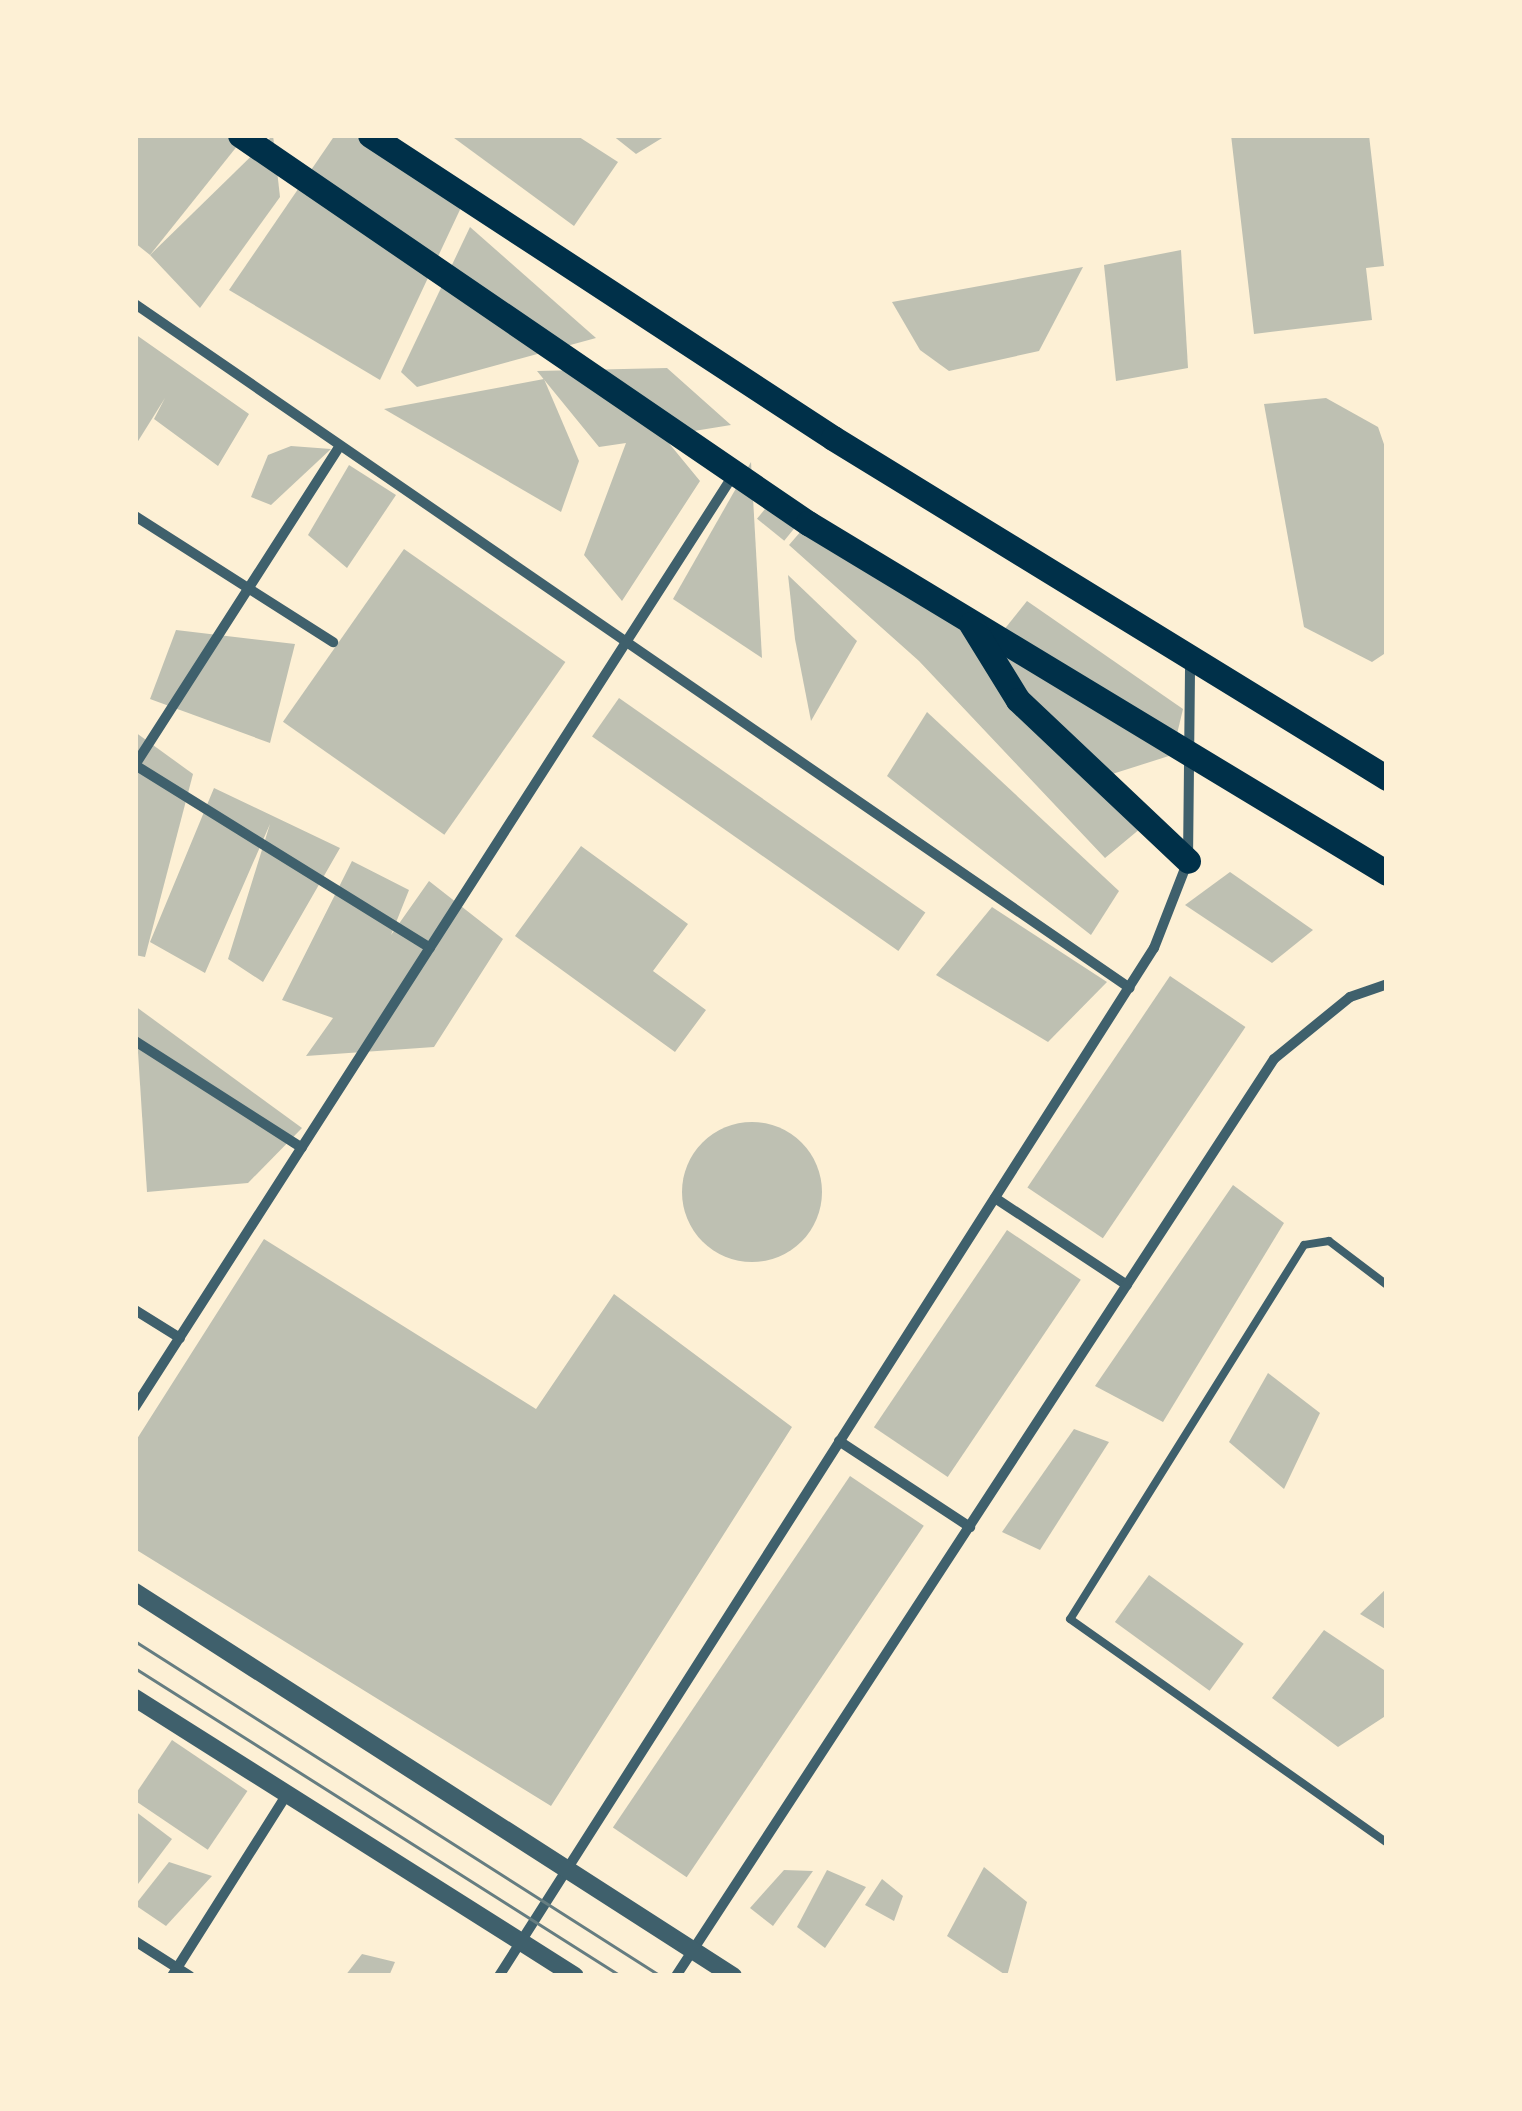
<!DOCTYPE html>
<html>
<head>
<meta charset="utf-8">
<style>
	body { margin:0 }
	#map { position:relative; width:1522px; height:2111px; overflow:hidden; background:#fdf0d5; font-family:Overpass,sans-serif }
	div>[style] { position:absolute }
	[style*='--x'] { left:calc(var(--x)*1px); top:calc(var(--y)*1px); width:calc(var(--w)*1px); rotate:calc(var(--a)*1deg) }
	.building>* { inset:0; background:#bec0b2; transform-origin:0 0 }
	.round { border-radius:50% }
	.service>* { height:8px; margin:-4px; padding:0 4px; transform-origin:4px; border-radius:4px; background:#3f606c }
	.minor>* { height:10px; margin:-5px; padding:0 5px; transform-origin:5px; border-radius:5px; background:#3f606c }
	.tertiary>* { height:18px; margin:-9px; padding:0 9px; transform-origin:9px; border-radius:9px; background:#3f606c }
	.primary>* { height:25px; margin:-12.5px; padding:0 12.5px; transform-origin:12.5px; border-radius:12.5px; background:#003049 }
	.tram>* { height:2.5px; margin:-1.25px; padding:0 1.25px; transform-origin:1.25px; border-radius:1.25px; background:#657d81 }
	span { translate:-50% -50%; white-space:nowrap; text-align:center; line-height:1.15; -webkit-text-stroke:9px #fdf0d5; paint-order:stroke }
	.frame { position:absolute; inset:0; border:138px solid #fdf0d5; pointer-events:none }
</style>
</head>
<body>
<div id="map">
	<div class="building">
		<i style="clip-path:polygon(135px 135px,246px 135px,150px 255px,135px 243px)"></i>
		<i style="clip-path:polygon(273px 135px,280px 197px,200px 308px,150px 255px)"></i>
		<i style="clip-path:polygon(335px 135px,352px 135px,465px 199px,380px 380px,229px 290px)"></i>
		<i style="clip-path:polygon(450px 135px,576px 135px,618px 162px,574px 226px)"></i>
		<i style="clip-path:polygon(612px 135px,667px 135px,636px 154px)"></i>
		<i style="clip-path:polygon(1231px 135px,1369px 135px,1384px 266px,1366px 268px,1372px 320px,1254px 334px)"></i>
		<i style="clip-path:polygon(470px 227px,596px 338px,417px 387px,401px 372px)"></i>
		<i style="clip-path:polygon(1181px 250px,1188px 368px,1116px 381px,1104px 265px)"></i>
		<i style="clip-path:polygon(1083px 267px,1039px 351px,949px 371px,920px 350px,892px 302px)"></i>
		<i style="clip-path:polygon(135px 334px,249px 414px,218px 466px,154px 419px,165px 398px,135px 446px)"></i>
		<i style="clip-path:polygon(667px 368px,731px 425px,663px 436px,700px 481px,622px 601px,584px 555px,626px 443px,599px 447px,537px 371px)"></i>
		<i style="clip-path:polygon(544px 379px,579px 461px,561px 512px,384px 409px)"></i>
		<i style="clip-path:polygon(1326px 398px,1378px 427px,1387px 453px,1387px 652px,1372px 662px,1304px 627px,1264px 404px)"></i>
		<i style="clip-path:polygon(291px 446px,331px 449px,271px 505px,251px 497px,268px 455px)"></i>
		<i style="clip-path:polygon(751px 462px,762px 658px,673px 599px)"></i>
		<i style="clip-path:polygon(349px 465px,396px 495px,347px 568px,308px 535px)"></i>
		<i style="left:769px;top:504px;width:35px;height:19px;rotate:39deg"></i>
		<i style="clip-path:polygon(808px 523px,951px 617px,1147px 823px,1105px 858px,919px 661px,789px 545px)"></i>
		<i style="left:404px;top:549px;width:197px;height:211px;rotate:35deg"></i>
		<i style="clip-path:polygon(788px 575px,857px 641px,811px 721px,795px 639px)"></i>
		<i style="clip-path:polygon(1027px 601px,1183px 709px,1172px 755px,1106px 776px,987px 651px)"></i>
		<i style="clip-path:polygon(176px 630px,295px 644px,270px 743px,150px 699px)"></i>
		<i style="left:619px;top:698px;width:374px;height:47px;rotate:35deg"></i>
		<i style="clip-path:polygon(927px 712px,1119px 891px,1091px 935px,887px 776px)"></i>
		<i style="clip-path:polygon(135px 732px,193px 774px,145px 957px,135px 955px)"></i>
		<i style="clip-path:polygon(214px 788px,340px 848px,263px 982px,228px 959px,270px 824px,205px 973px,150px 942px)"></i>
		<i style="clip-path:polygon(581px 846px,688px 924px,653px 971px,706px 1010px,675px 1052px,515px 936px)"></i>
		<i style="clip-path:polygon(352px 861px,409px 890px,391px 935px,429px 881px,503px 939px,434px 1047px,306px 1056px,333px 1018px,282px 1000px)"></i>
		<i style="clip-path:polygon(1230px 872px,1313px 930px,1272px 963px,1185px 905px)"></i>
		<i style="clip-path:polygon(992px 907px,1107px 982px,1048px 1042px,936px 975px)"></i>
		<i style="left:1170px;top:976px;width:91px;height:255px;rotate:34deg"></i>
		<i style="clip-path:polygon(135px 1006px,302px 1128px,248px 1183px,147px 1192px)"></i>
		<i class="round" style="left:682px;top:1122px;width:140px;height:140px"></i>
		<i style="clip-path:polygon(1233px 1185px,1284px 1223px,1163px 1422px,1095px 1386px)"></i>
		<i style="left:1007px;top:1230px;width:89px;height:238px;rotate:34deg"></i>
		<i style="clip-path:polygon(264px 1239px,536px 1409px,614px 1294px,792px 1427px,551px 1806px,135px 1549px,135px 1442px)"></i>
		<i style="clip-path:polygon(1268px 1373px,1320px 1413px,1284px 1489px,1229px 1442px)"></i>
		<i style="clip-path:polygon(1074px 1429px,1109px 1442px,1040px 1550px,1002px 1532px)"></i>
		<i style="left:850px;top:1476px;width:89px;height:424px;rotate:34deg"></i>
		<i style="left:1149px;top:1575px;width:117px;height:58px;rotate:36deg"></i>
		<i style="clip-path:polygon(1387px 1588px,1387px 1630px,1360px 1614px)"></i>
		<i style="clip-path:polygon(1324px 1630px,1387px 1672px,1387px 1715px,1338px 1747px,1272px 1698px)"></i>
		<i style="left:172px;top:1740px;width:91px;height:71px;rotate:34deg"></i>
		<i style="clip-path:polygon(135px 1811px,172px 1839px,135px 1888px)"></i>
		<i style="clip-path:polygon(169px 1862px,212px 1876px,166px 1926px,135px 1905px)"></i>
		<i style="clip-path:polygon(984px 1867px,1027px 1902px,1007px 1976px,947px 1936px)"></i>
		<i style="clip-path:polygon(784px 1870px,813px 1871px,773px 1926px,750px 1908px)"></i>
		<i style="clip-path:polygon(827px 1870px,866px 1887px,825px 1948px,797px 1927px)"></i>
		<i style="clip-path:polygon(882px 1879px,903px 1896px,894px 1921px,865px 1905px)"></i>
		<i style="clip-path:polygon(362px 1954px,395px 1962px,389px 1976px,345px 1976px)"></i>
	</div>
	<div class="service">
		<i style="--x:1387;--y:1285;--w:73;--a:-142.8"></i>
		<i style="--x:1329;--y:1241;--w:25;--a:171"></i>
		<i style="--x:1304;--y:1245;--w:441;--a:122"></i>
		<i style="--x:1070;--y:1619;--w:388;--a:35.2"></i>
	</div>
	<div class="minor">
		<i style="--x:135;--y:304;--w:1207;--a:34.51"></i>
		<i style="--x:135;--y:516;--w:235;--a:32.5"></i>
		<i style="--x:135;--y:765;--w:379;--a:-57.3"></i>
		<i style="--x:135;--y:765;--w:347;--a:31.8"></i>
		<i style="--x:135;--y:1041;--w:198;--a:32.6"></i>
		<i style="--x:995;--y:1198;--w:158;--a:33.4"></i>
		<i style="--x:135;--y:1310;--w:53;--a:31.9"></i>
		<i style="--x:135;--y:1407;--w:1109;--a:-57.3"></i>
		<i style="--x:839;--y:1441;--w:157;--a:33.3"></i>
		<i style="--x:135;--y:1941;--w:65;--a:32.5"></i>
		<i style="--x:172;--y:1976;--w:215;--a:-57.7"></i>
		<i style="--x:499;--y:1976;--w:1219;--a:-57.5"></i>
		<i style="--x:1154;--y:948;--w:93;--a:-68.7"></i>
		<i style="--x:1188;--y:861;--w:200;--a:-89.4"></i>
		<i style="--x:676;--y:1976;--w:1095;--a:-56.89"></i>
		<i style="--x:1274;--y:1059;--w:98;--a:-39.2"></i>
		<i style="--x:1350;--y:997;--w:39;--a:-19"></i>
	</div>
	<div class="tertiary">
		<i style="--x:135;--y:1592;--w:711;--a:32.71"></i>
		<i style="--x:135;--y:1698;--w:520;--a:32.29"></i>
	</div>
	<div class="primary">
		<i style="--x:240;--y:135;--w:688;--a:34.34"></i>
		<i style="--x:808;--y:523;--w:677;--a:31.15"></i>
		<i style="--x:370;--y:135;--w:553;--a:33.2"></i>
		<i style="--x:833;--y:438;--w:650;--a:31.54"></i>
		<i style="--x:971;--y:624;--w:89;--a:58.3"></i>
		<i style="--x:1018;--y:700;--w:234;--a:43.4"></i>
	</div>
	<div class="tram">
		<i style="--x:135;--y:1641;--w:624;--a:32.49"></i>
		<i style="--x:135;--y:1668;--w:575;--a:32.36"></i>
	</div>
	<div class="frame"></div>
</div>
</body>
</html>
